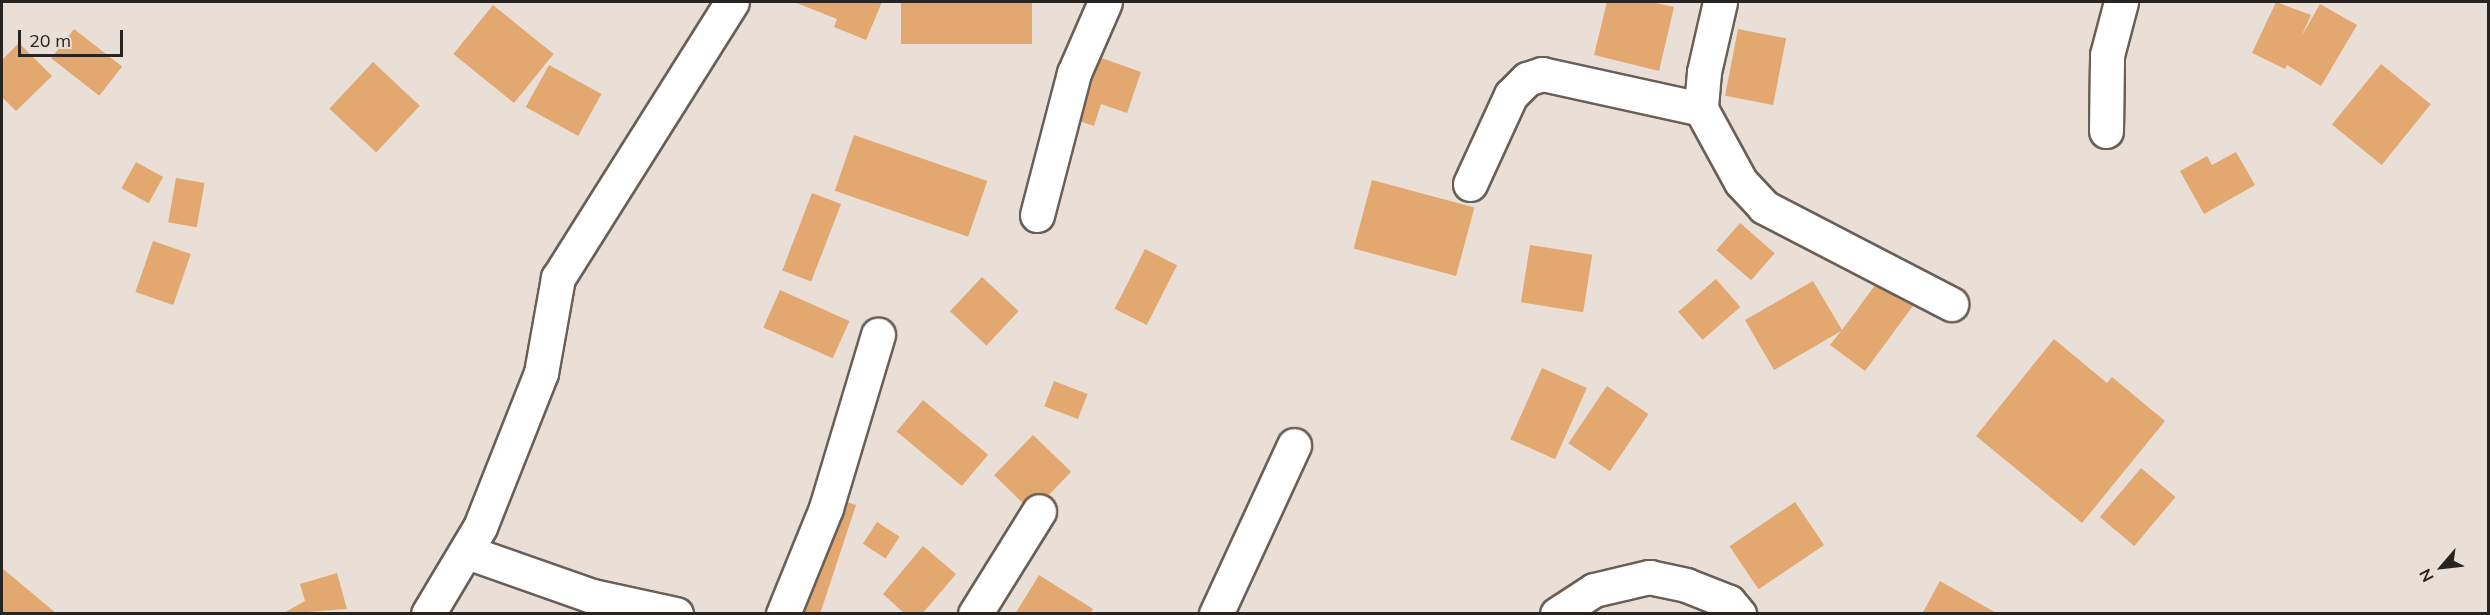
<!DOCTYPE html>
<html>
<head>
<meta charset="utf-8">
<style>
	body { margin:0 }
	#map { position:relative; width:2490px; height:615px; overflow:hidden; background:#e9dfd6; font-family:Mulish,sans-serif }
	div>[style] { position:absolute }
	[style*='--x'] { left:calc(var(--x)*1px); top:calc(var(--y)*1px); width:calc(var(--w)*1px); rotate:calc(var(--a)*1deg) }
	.building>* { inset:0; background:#e2a86f; transform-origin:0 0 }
	.roads { filter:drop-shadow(2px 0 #686058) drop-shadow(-2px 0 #686058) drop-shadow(0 2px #686058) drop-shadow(0 -2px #686058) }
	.minor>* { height:33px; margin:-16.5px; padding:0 16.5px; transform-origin:16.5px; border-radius:16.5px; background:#fff }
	span { translate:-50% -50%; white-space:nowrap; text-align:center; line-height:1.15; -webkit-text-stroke:4.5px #e9dfd6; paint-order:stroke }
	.frame { position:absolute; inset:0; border:3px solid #272421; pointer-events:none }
	.north { position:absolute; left:2412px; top:537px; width:60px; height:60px; -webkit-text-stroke:4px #e9dfd6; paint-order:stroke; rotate:242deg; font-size:16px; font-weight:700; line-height:24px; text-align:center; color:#272421 }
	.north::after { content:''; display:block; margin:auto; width:21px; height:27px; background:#272421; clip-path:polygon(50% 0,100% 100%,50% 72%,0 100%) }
	.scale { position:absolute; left:18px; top:30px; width:105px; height:27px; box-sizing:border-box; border:3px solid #272421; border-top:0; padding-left:8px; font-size:18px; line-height:21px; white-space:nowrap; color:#272421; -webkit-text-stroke:4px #e9dfd6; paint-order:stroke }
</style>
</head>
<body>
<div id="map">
	<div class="building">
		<i style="clip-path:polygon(794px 2px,882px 2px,866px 40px,834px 27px,837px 19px)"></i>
		<i style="left:901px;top:2px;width:131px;height:42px"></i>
		<i style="clip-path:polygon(1607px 2px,1652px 2px,1674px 7px,1659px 71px,1594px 55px)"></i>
		<i style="clip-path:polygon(2276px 2px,2311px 15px,2301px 37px,2320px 4px,2357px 25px,2321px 86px,2287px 65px,2285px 69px,2252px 53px)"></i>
		<i style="left:493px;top:5px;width:78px;height:63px;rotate:39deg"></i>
		<i style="left:74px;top:29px;width:61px;height:37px;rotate:38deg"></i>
		<i style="left:1738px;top:29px;width:49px;height:68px;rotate:11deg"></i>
		<i style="clip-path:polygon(19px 43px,52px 76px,16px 111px,2px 97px,2px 60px)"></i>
		<i style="clip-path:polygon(1079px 50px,1141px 72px,1127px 113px,1101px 104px,1094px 126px,1058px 114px)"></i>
		<i style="left:373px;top:62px;width:64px;height:64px;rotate:43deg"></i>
		<i style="left:2381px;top:64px;width:64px;height:78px;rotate:39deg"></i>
		<i style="left:549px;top:65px;width:60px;height:48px;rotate:29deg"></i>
		<i style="left:854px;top:135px;width:141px;height:59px;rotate:19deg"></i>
		<i style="clip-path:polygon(2236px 152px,2255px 185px,2204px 214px,2180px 171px,2207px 156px,2212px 165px)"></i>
		<i style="left:136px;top:162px;width:31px;height:30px;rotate:29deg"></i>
		<i style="left:176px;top:178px;width:29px;height:45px;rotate:10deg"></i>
		<i style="left:1372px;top:180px;width:106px;height:71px;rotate:15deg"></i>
		<i style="left:812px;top:193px;width:31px;height:83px;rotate:21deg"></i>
		<i style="left:1740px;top:223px;width:46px;height:36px;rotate:41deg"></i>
		<i style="left:153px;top:241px;width:40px;height:54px;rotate:19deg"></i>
		<i style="left:1530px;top:245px;width:63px;height:58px;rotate:9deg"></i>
		<i style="left:1145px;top:249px;width:36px;height:67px;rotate:27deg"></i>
		<i style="clip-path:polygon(1890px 265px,1924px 291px,1865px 371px,1830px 345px,1841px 331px,1774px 370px,1745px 320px,1813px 281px,1842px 330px)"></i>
		<i style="left:982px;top:277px;width:50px;height:47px;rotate:43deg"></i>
		<i style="left:1716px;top:279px;width:37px;height:50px;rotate:49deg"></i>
		<i style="left:780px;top:290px;width:76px;height:41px;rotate:24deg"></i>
		<i style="clip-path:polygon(2054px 339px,2107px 383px,2112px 377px,2165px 421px,2082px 523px,1976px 436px)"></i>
		<i style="left:1542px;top:368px;width:49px;height:78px;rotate:24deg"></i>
		<i style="left:1054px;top:381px;width:36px;height:27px;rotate:21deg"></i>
		<i style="left:1607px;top:386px;width:50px;height:69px;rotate:34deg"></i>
		<i style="left:923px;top:400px;width:85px;height:41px;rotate:40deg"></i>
		<i style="left:1033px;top:435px;width:53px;height:56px;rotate:44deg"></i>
		<i style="left:2141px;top:468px;width:45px;height:64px;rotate:40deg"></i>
		<i style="clip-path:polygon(824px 495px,856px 505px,820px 614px,777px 614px)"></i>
		<i style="left:1795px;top:502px;width:52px;height:79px;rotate:56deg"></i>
		<i style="left:877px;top:522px;width:27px;height:26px;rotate:33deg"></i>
		<i style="clip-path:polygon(923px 546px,956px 574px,922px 614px,905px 614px,883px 594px)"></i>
		<i style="clip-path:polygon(2px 568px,57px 614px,2px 614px)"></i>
		<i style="clip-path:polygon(337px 573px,347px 609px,282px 614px,305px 601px,300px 584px)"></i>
		<i style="clip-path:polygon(1039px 575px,1093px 609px,1090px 614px,1015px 614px)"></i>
		<i style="clip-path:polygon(1940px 581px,1998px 614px,1922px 614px)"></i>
	</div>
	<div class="roads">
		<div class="minor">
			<i style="--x:1720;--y:2;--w:72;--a:102.9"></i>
			<i style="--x:1704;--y:72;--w:37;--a:95"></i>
			<i style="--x:1701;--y:109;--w:83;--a:61.3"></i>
			<i style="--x:1741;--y:182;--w:34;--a:47"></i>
			<i style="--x:1764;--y:207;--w:211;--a:27.4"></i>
			<i style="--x:2106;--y:131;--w:76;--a:-89.2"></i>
			<i style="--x:2107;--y:55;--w:55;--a:-75.2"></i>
			<i style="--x:1470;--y:184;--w:98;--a:-65.3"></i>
			<i style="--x:1511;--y:95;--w:23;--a:-45"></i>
			<i style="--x:1527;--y:79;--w:16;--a:-18"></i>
			<i style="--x:1542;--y:74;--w:163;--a:12.4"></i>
			<i style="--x:1037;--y:215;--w:147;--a:-75.4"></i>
			<i style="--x:1074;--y:73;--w:77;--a:-66.4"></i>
			<i style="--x:467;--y:552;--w:133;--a:19.4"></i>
			<i style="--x:592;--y:596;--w:86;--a:12.1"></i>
			<i style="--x:428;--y:614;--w:101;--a:-59.1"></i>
			<i style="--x:480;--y:527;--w:166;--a:-68.4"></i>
			<i style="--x:541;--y:373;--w:97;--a:-79.9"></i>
			<i style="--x:558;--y:278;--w:326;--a:-57.8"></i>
			<i style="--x:783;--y:614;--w:114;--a:-67.9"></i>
			<i style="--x:826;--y:508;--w:181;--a:-73.3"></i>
			<i style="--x:975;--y:614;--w:121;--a:-58.1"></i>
			<i style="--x:1216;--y:614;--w:186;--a:-65.2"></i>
			<i style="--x:1557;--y:614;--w:44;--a:-33"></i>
			<i style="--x:1594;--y:590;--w:57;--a:-13.3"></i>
			<i style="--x:1649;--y:577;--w:38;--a:12"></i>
			<i style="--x:1686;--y:585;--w:46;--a:21.6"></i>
			<i style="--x:1729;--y:602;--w:16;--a:50"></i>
		</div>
	</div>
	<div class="frame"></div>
	<div class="north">N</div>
	<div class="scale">20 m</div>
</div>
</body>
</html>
